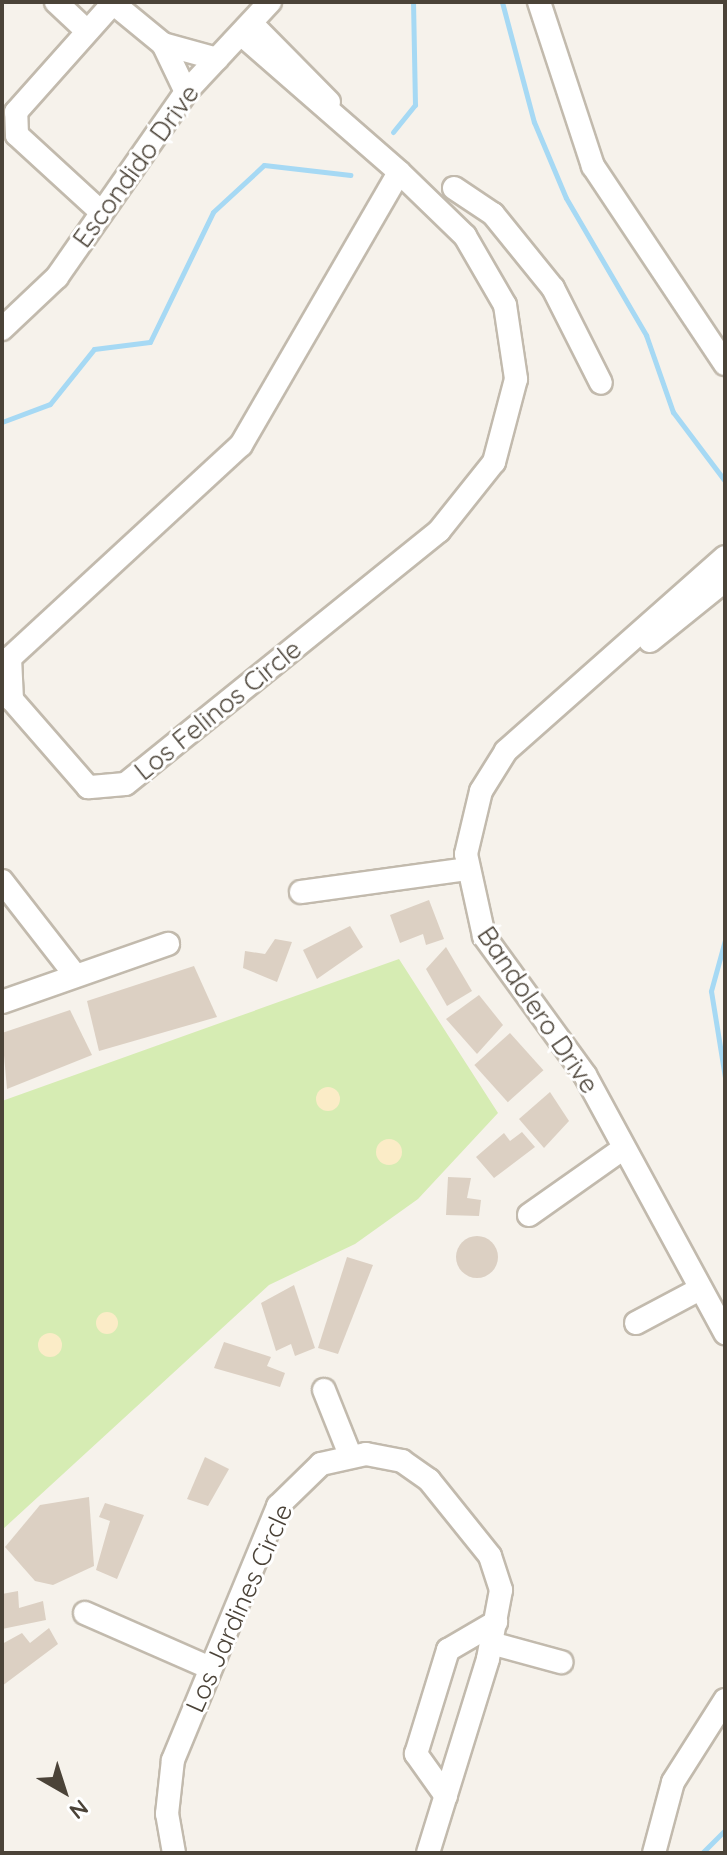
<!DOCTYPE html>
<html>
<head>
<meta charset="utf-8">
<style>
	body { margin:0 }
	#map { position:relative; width:727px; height:1855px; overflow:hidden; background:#f6f2eb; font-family:Quicksand,sans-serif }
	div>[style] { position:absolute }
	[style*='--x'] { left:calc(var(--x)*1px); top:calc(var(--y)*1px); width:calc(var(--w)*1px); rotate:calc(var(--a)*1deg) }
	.green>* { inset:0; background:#d6ecb3 }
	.sand>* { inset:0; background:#fbecc7 }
	.round { border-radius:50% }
	.stream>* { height:5px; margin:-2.5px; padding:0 2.5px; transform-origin:2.5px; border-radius:2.5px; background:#a6d9f4 }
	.building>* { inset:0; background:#dcd0c3; transform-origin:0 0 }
	.roads { filter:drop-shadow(2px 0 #c2baad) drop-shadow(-2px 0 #c2baad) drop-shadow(0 2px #c2baad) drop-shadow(0 -2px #c2baad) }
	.minor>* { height:22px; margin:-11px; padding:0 11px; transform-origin:11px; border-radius:11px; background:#fff }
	span { translate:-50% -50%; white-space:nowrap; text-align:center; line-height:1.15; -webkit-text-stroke:6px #fff; paint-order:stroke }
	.street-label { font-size:26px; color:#4b4338 }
	.frame { position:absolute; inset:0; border:4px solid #4b4338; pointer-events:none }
	.north { position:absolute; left:24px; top:1751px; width:80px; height:80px; -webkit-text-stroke:6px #fff; paint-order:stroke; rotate:141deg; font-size:22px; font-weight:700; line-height:32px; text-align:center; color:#4b4338 }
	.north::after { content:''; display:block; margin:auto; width:28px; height:36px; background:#4b4338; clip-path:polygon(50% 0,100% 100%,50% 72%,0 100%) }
</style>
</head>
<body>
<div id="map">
	<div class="green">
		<i style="clip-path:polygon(399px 959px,498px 1113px,418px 1199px,355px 1244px,269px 1285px,2px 1530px,2px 1101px)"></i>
	</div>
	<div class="sand">
		<i class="round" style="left:316px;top:1087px;width:24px;height:24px"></i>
		<i class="round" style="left:376px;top:1139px;width:26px;height:26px"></i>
		<i class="round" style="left:96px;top:1312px;width:22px;height:22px"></i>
		<i class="round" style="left:38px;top:1333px;width:24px;height:24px"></i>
	</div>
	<div class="stream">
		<i style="--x:502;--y:2;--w:124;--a:75.1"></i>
		<i style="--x:534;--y:122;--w:82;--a:67.2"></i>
		<i style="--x:566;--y:198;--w:159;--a:59.7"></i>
		<i style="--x:646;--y:335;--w:82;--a:70.7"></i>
		<i style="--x:673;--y:412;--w:86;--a:53"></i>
		<i style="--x:393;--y:132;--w:35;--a:-51"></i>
		<i style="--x:415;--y:105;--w:103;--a:-91.1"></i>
		<i style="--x:2;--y:422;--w:51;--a:-20.6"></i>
		<i style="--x:50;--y:404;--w:70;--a:-51.3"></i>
		<i style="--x:94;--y:349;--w:56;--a:-7.1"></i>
		<i style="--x:150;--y:342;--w:144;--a:-64.1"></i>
		<i style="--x:213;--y:212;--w:69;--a:-42.7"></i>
		<i style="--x:264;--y:165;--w:87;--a:6.6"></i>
		<i style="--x:725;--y:940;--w:53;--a:105.4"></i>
		<i style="--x:711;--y:991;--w:87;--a:80.8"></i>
		<i style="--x:702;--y:1853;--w:33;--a:-45"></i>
	</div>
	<div class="building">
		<i style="clip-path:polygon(429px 900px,444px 939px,426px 945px,423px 934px,400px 943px,390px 915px)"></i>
		<i style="clip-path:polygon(350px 926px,363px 947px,317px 979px,303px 950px)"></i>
		<i style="clip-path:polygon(275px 939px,292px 942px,277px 982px,243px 968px,245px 951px,265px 954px)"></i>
		<i style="clip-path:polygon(446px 947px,472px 991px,447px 1006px,426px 969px)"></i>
		<i style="clip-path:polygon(194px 966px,217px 1017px,99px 1051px,87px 1001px)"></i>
		<i style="clip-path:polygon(479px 995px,503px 1025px,477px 1054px,446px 1019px)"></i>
		<i style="clip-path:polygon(70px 1010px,92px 1055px,7px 1089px,2px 1033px)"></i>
		<i style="left:510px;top:1033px;width:50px;height:48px;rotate:48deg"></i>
		<i style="clip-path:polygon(550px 1092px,569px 1121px,544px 1148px,519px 1119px)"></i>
		<i style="clip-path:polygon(522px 1132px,535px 1147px,494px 1178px,476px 1157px,504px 1133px,510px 1141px)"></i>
		<i style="clip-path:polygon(448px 1177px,471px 1178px,467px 1198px,481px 1200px,479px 1216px,446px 1215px)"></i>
		<i class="round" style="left:456px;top:1236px;width:42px;height:42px"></i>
		<i style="clip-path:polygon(347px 1257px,373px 1265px,338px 1354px,318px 1348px)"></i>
		<i style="clip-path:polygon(294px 1285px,315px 1348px,295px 1356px,291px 1344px,276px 1351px,261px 1303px)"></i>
		<i style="clip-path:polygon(224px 1342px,271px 1357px,267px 1366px,285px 1373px,280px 1387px,214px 1368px)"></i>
		<i style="clip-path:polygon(205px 1457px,229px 1469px,208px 1506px,187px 1499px)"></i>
		<i style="clip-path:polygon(89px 1497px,94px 1566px,53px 1585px,35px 1581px,5px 1547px,40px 1505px)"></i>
		<i style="clip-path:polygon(105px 1503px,144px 1515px,117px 1579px,96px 1570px,110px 1521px,99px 1517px)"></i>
		<i style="clip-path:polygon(18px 1591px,19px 1608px,43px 1601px,46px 1620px,2px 1629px,2px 1594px)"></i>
		<i style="clip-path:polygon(49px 1628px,58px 1644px,2px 1686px,2px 1644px,22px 1633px,30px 1643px)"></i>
	</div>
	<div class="roads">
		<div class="minor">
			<i style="--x:56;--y:2;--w:42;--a:43.1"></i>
			<i style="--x:539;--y:2;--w:173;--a:71.8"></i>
			<i style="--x:593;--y:166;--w:238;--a:56.3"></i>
			<i style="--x:251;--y:23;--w:111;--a:45.4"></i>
			<i style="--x:241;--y:34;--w:210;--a:41.1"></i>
			<i style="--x:163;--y:44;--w:56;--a:15.5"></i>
			<i style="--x:399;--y:172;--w:92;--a:44.1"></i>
			<i style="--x:465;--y:236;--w:80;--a:59.9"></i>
			<i style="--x:505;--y:305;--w:75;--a:81.5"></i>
			<i style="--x:516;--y:379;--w:86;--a:104.8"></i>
			<i style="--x:494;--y:462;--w:88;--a:128.6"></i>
			<i style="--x:439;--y:531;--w:403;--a:141.1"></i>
			<i style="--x:125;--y:784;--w:37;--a:175"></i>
			<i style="--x:88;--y:787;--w:116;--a:-131.1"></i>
			<i style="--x:12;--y:700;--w:42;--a:-92.7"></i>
			<i style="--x:10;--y:658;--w:314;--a:-42.7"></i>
			<i style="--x:241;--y:445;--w:315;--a:-59.9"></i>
			<i style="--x:454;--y:188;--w:47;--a:33.7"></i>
			<i style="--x:493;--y:214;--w:95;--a:51"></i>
			<i style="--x:553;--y:288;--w:106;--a:63.2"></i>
			<i style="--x:101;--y:212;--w:114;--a:-137.5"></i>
			<i style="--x:17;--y:135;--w:23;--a:-92"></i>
			<i style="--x:16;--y:112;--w:146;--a:-48.3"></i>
			<i style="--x:113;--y:3;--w:65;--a:39.4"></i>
			<i style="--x:163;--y:44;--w:53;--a:64.4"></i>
			<i style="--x:2;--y:329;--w:76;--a:-43.4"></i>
			<i style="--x:57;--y:277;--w:226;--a:-55.1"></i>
			<i style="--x:186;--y:92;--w:123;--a:-47"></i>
			<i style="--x:725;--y:557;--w:293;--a:138.5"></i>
			<i style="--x:506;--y:751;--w:47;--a:122"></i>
			<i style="--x:481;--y:791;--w:65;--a:103.4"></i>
			<i style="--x:466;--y:854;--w:84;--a:77.6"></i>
			<i style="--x:484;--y:936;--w:172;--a:54"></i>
			<i style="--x:585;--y:1075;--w:294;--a:61.5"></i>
			<i style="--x:650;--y:641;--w:94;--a:-38.9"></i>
			<i style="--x:2;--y:881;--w:120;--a:52.1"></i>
			<i style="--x:301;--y:892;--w:167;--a:-7.9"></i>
			<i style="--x:2;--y:1002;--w:176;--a:-19.3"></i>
			<i style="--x:529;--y:1215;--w:116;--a:-35.2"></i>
			<i style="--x:636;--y:1323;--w:70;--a:-28"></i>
			<i style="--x:324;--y:1390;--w:70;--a:68.2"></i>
			<i style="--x:85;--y:1613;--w:137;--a:23.7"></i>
			<i style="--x:491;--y:1643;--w:73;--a:15.2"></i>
			<i style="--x:446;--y:1796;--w:52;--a:-125.5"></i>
			<i style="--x:416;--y:1754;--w:109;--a:-72.9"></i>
			<i style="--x:448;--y:1650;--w:56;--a:-30.3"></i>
			<i style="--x:174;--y:1853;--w:40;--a:-100"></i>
			<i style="--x:167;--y:1814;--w:54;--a:-83.7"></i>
			<i style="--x:173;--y:1760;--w:275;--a:-67.5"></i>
			<i style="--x:278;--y:1506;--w:60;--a:-44.3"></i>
			<i style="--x:321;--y:1464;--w:46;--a:-12.5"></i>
			<i style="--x:366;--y:1454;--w:37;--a:11"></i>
			<i style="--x:402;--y:1461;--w:33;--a:35"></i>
			<i style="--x:429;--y:1480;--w:97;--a:51.2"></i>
			<i style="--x:490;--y:1556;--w:36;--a:72"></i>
			<i style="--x:501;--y:1590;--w:70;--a:100.7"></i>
			<i style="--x:488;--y:1659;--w:203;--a:107.2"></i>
			<i style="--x:654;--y:1853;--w:73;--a:-75"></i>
			<i style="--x:673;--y:1782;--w:97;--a:-57.6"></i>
		</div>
	</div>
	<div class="street-label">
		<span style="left:136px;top:166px;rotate:-54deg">Escondido Drive</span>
		<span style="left:218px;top:710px;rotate:-39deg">Los Felinos Circle</span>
		<span style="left:538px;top:1010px;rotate:56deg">Bandolero Drive</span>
		<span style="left:239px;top:1608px;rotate:-66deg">Los Jardines Circle</span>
	</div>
	<div class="frame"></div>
	<div class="north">N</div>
</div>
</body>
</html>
